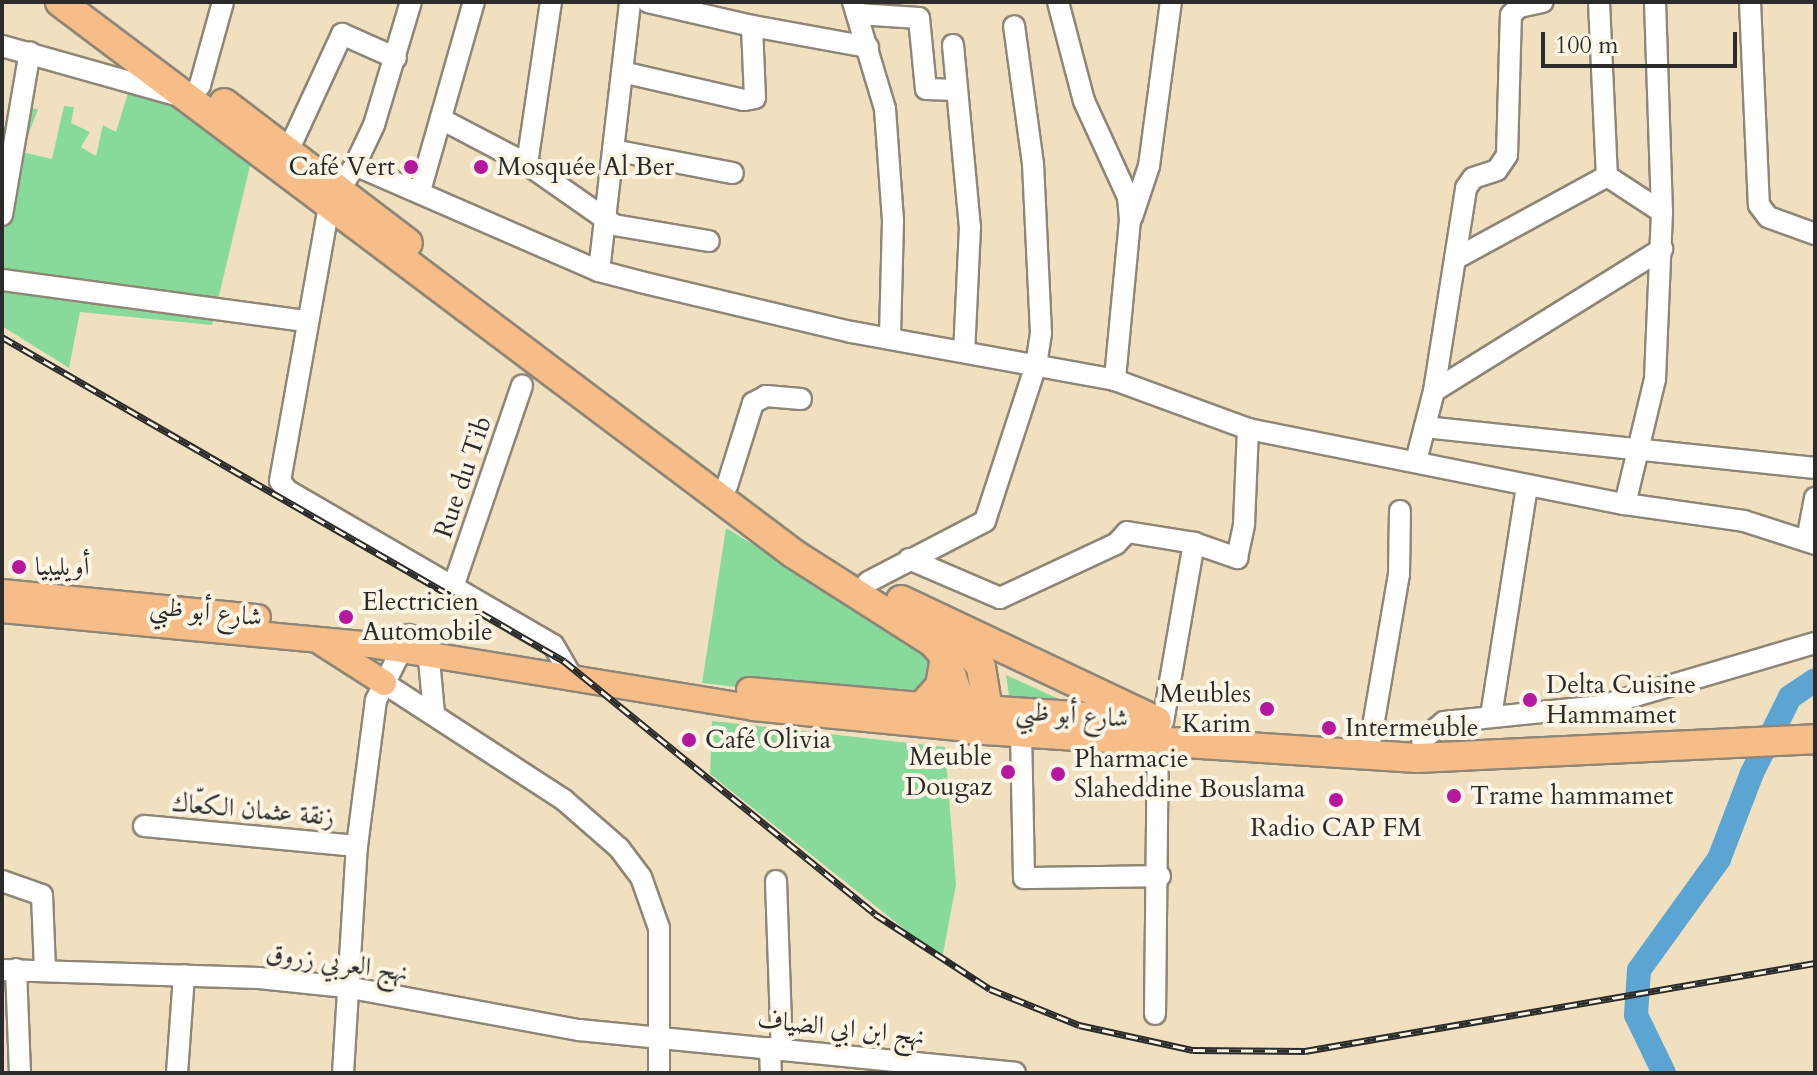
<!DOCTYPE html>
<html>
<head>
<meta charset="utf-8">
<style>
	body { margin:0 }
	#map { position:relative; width:1817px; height:1075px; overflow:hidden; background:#f0e0c0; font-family:Cardo,Amiri,serif }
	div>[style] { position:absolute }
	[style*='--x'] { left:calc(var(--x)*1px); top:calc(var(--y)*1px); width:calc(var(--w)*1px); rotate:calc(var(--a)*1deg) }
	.green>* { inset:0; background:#88da9b }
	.river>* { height:24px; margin:-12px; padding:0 12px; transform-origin:12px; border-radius:12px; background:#5ca5d3 }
	.roads { filter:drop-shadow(2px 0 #8e8676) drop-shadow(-2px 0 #8e8676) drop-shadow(0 2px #8e8676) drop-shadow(0 -2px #8e8676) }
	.minor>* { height:20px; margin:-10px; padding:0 10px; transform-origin:10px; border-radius:10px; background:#fff }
	.major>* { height:24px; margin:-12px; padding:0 12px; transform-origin:12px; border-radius:12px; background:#f7bd88 }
	.highway>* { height:28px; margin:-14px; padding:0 14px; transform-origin:14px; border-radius:14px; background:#f7bd88 }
	.rail>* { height:7px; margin-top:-3.5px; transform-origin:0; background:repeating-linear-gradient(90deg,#fcf5e5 0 12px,#2b2b2b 0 24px); box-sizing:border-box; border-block:2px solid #2b2b2b }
	.dots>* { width:22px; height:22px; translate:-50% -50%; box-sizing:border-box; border:4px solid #fcf5e5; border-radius:50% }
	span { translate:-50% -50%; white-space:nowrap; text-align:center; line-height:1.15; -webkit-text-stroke:8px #fcf5e5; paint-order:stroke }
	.poi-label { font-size:26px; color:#2b2b2b }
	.right { translate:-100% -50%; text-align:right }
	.left { translate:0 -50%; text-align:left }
	.street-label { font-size:26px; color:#2b2b2b }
	.frame { position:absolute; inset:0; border:4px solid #2b2b2b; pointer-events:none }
	.scale { position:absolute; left:1541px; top:32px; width:196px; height:36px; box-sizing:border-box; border:4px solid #2b2b2b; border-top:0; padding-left:10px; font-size:24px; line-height:28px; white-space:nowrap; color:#2b2b2b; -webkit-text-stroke:6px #fcf5e5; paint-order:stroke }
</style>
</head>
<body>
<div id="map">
	<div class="green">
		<i style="clip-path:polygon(128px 93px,172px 105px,253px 153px,212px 325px,80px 312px,69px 368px,2px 326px,2px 125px,9px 127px,13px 107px,38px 109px,22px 152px,52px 159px,64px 106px,74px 107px,71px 123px,90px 132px,81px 147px,96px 156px,103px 125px,116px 132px)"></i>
		<i style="clip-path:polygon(726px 528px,951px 664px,936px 696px,798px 694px,702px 683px)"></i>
		<i style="clip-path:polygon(1006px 675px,1094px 715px,1011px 709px)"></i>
		<i style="clip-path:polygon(712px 721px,945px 747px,956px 885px,942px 959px,710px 774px)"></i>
	</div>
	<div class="river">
		<i style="--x:1664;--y:1073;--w:64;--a:-115.8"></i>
		<i style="--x:1636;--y:1015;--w:45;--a:-86.2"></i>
		<i style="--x:1639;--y:970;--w:137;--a:-54.2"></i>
		<i style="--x:1719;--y:859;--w:92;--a:-69"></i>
		<i style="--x:1752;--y:773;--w:85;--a:-63.4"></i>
		<i style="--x:1790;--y:697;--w:30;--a:-34"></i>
	</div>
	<div class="roads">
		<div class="minor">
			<i style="--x:853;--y:2;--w:112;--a:73.3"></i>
			<i style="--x:885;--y:109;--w:112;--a:85.9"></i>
			<i style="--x:893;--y:221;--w:118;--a:91.5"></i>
			<i style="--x:1058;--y:2;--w:102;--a:75.3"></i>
			<i style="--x:1084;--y:101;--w:106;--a:65.4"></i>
			<i style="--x:1128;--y:197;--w:23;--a:85"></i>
			<i style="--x:1130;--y:220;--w:161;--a:95.4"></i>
			<i style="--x:1599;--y:2;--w:174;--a:87.4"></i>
			<i style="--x:1750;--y:2;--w:203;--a:87.5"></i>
			<i style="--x:1759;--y:205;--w:15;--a:53"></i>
			<i style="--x:1768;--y:217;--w:50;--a:19.9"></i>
			<i style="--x:857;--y:14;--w:62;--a:3.7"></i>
			<i style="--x:919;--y:18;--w:71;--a:84.4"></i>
			<i style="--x:926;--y:89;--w:31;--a:2"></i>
			<i style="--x:752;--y:26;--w:118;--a:10.3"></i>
			<i style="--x:953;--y:45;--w:183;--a:84.7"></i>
			<i style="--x:970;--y:227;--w:125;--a:92.7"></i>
			<i style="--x:2;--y:46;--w:195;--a:15.7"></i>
			<i style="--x:190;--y:99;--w:17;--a:-54"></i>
			<i style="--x:200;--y:85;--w:86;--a:-74.5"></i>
			<i style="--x:622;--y:72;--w:125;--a:12.9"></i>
			<i style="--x:744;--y:100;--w:11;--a:-10"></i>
			<i style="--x:755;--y:98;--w:72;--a:-92.4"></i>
			<i style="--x:752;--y:26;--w:107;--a:-167"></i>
			<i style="--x:443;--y:120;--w:95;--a:27.6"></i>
			<i style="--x:527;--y:164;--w:106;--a:35"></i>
			<i style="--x:614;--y:225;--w:96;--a:9.6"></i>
			<i style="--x:613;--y:150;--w:122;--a:10.9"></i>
			<i style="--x:288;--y:151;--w:129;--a:-65.2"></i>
			<i style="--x:342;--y:34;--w:59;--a:24"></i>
			<i style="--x:527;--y:164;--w:164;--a:-81.6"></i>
			<i style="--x:355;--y:165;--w:44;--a:-64.6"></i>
			<i style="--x:374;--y:125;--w:128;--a:-73.3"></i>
			<i style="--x:1607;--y:176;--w:66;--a:33.2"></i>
			<i style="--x:420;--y:191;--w:197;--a:-74.1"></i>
			<i style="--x:2;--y:215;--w:165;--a:-80.3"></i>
			<i style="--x:1132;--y:217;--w:54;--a:-71.6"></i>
			<i style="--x:1149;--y:166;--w:165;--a:-82.4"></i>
			<i style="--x:1455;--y:259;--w:173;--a:-28.6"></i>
			<i style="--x:599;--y:271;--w:271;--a:-83.4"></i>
			<i style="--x:2;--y:280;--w:307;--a:7.7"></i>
			<i style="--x:1434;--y:391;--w:269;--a:-31.9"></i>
			<i style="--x:1425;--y:427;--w:392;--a:6"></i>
			<i style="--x:1416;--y:461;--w:72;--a:-75.6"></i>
			<i style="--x:1434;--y:391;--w:206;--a:-81"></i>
			<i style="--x:1466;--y:188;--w:12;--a:-55"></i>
			<i style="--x:1473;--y:178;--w:25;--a:-18"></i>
			<i style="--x:1497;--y:170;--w:18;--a:-56"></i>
			<i style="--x:1507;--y:155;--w:140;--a:-88.4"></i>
			<i style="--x:1511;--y:15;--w:11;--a:-45"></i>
			<i style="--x:1519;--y:7;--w:24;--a:-12"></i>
			<i style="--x:727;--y:486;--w:87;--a:-72.6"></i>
			<i style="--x:753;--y:403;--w:15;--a:-28"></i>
			<i style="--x:766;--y:396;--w:35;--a:5"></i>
			<i style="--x:1625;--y:504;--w:129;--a:-76.5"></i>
			<i style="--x:1655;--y:379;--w:167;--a:-87.6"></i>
			<i style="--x:1662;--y:212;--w:210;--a:-91.9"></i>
			<i style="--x:1807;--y:540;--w:43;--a:-79.2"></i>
			<i style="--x:909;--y:559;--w:99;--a:23.2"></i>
			<i style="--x:1000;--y:598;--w:128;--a:-25"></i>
			<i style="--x:1116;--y:544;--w:16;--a:-47"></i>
			<i style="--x:1127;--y:532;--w:68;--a:9.3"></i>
			<i style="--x:1194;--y:543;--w:46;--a:19.2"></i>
			<i style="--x:1237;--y:558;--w:35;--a:-78"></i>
			<i style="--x:1244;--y:524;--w:95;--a:-87.6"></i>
			<i style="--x:868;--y:582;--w:132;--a:-27.5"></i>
			<i style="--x:985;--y:521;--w:164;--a:-71.9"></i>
			<i style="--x:1036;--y:365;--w:32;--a:-81"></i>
			<i style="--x:1041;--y:333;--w:169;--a:-92.7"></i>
			<i style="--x:1033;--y:164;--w:139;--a:-97.8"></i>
			<i style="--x:453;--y:587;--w:213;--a:-71.1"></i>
			<i style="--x:427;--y:638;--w:75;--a:84.7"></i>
			<i style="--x:573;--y:679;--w:39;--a:-120"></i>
			<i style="--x:553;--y:645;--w:308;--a:-149.8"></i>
			<i style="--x:287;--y:490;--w:11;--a:-128"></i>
			<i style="--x:280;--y:481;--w:278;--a:-79.9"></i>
			<i style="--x:329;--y:207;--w:49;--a:-58.2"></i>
			<i style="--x:355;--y:165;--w:266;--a:23.5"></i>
			<i style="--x:599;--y:271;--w:43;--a:14.7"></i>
			<i style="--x:641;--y:282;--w:216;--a:13.4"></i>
			<i style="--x:851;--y:332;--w:268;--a:10.3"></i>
			<i style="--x:1115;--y:380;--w:142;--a:20.2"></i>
			<i style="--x:1248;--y:429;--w:384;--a:11.3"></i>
			<i style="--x:1625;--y:504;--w:120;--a:8.1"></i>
			<i style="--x:1744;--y:521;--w:75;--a:17.9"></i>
			<i style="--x:384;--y:683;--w:215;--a:33"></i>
			<i style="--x:564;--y:800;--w:73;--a:41.1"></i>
			<i style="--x:619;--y:848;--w:36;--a:53"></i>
			<i style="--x:641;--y:877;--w:54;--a:70.6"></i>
			<i style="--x:659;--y:928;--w:145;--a:90"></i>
			<i style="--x:1491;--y:716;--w:233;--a:-81.1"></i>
			<i style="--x:1163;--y:722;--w:182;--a:-80.2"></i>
			<i style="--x:1021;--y:733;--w:145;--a:88.8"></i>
			<i style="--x:1024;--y:878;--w:136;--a:-0.8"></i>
			<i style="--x:1371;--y:738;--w:166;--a:-80.3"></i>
			<i style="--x:1399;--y:574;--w:63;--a:-89.1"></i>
			<i style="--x:1422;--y:740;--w:28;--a:-39"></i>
			<i style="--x:1444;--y:722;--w:158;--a:-5.8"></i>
			<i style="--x:1601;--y:706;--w:223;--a:-16.4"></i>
			<i style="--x:144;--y:826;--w:214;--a:5.4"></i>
			<i style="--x:2;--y:881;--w:42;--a:19.3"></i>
			<i style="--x:42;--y:895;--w:75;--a:87.7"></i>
			<i style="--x:776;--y:881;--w:168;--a:88"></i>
			<i style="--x:16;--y:969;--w:104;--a:87.8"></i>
			<i style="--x:2;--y:970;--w:257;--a:1.8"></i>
			<i style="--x:259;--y:978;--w:87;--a:5.9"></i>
			<i style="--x:346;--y:987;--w:237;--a:10.5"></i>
			<i style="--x:579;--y:1030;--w:438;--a:5.6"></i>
			<i style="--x:1155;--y:1014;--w:274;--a:-89.4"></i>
			<i style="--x:770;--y:1048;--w:25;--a:88"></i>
			<i style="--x:177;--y:1073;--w:98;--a:-85.9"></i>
			<i style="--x:343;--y:1073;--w:227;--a:-86.5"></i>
			<i style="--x:357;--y:846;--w:147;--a:-82.6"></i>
			<i style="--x:376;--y:700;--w:73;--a:-63.1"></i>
		</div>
		<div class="major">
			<i style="--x:2;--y:592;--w:257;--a:5.6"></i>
			<i style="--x:2;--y:610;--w:370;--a:5.4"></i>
			<i style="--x:370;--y:645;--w:388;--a:9.3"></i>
			<i style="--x:753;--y:708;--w:217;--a:5.6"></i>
			<i style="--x:320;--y:642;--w:76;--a:32.6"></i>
			<i style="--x:749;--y:690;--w:218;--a:5"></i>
		</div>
		<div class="highway">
			<i style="--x:60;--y:2;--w:918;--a:36.94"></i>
			<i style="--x:794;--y:554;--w:164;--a:32.5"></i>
			<i style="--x:932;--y:642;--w:19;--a:47"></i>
			<i style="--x:945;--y:656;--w:77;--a:71.8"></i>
			<i style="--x:969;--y:729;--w:449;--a:3.7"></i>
			<i style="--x:1417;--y:758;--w:398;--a:-2.7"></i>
			<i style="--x:224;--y:103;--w:231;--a:37.3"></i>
			<i style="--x:901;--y:600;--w:283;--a:25.3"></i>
			<i style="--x:954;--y:633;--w:43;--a:51.5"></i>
			<i style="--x:981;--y:667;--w:63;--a:80.8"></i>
			<i style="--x:922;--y:706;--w:27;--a:-48"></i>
			<i style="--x:940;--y:686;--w:29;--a:-80"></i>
			<i style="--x:966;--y:709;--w:171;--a:3.7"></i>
		</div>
	</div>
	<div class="rail">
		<i style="--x:2;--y:337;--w:649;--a:29.96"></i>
		<i style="--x:564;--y:661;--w:401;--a:39.1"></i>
		<i style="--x:875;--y:914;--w:137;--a:33.1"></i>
		<i style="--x:990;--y:989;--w:96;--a:22"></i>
		<i style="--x:1079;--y:1025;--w:117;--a:12.4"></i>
		<i style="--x:1193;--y:1050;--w:112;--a:0.5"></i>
		<i style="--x:1305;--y:1051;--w:518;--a:-9.79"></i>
	</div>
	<div class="dots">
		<i style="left:411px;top:167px;background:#b5179e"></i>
		<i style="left:481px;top:167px;background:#b5179e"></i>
		<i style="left:19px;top:567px;background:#b5179e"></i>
		<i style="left:346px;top:617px;background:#b5179e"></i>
		<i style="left:1530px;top:700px;background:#b5179e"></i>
		<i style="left:1267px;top:709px;background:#b5179e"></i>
		<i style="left:1329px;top:728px;background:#b5179e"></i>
		<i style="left:689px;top:740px;background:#b5179e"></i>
		<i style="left:1008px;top:772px;background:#b5179e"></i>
		<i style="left:1058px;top:774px;background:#b5179e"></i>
		<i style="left:1454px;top:796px;background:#b5179e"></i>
		<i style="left:1336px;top:800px;background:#b5179e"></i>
	</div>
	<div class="poi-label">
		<span class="right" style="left:395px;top:167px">Café Vert</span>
		<span class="left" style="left:497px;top:167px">Mosquée Al Ber</span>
		<span class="left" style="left:35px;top:567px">أويليبيا</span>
		<span class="left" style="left:362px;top:617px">Electricien<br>Automobile</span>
		<span class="left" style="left:1546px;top:700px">Delta Cuisine<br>Hammamet</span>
		<span class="right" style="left:1251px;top:709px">Meubles<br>Karim</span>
		<span class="left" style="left:1345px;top:728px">Intermeuble</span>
		<span class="left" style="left:705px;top:740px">Café Olivia</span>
		<span class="right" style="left:992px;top:772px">Meuble<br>Dougaz</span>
		<span class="left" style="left:1074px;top:774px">Pharmacie<br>Slaheddine Bouslama</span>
		<span class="left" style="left:1470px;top:796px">Trame hammamet</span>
		<span style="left:1336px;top:828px">Radio CAP FM</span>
	</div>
	<div class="street-label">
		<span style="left:463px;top:477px;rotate:-71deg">Rue du Tib</span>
		<span style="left:206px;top:612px;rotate:6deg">شارع أبو ظبي</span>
		<span style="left:1072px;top:715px;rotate:4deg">شارع أبو ظبي</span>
		<span style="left:253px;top:810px;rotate:5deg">زنقة عثمان الكعّاك</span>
		<span style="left:337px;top:963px;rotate:8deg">نهج العربي زروق</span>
		<span style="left:841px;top:1028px;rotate:6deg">نهج ابن ابي الضياف</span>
	</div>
	<div class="frame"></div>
	<div class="scale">100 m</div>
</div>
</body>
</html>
